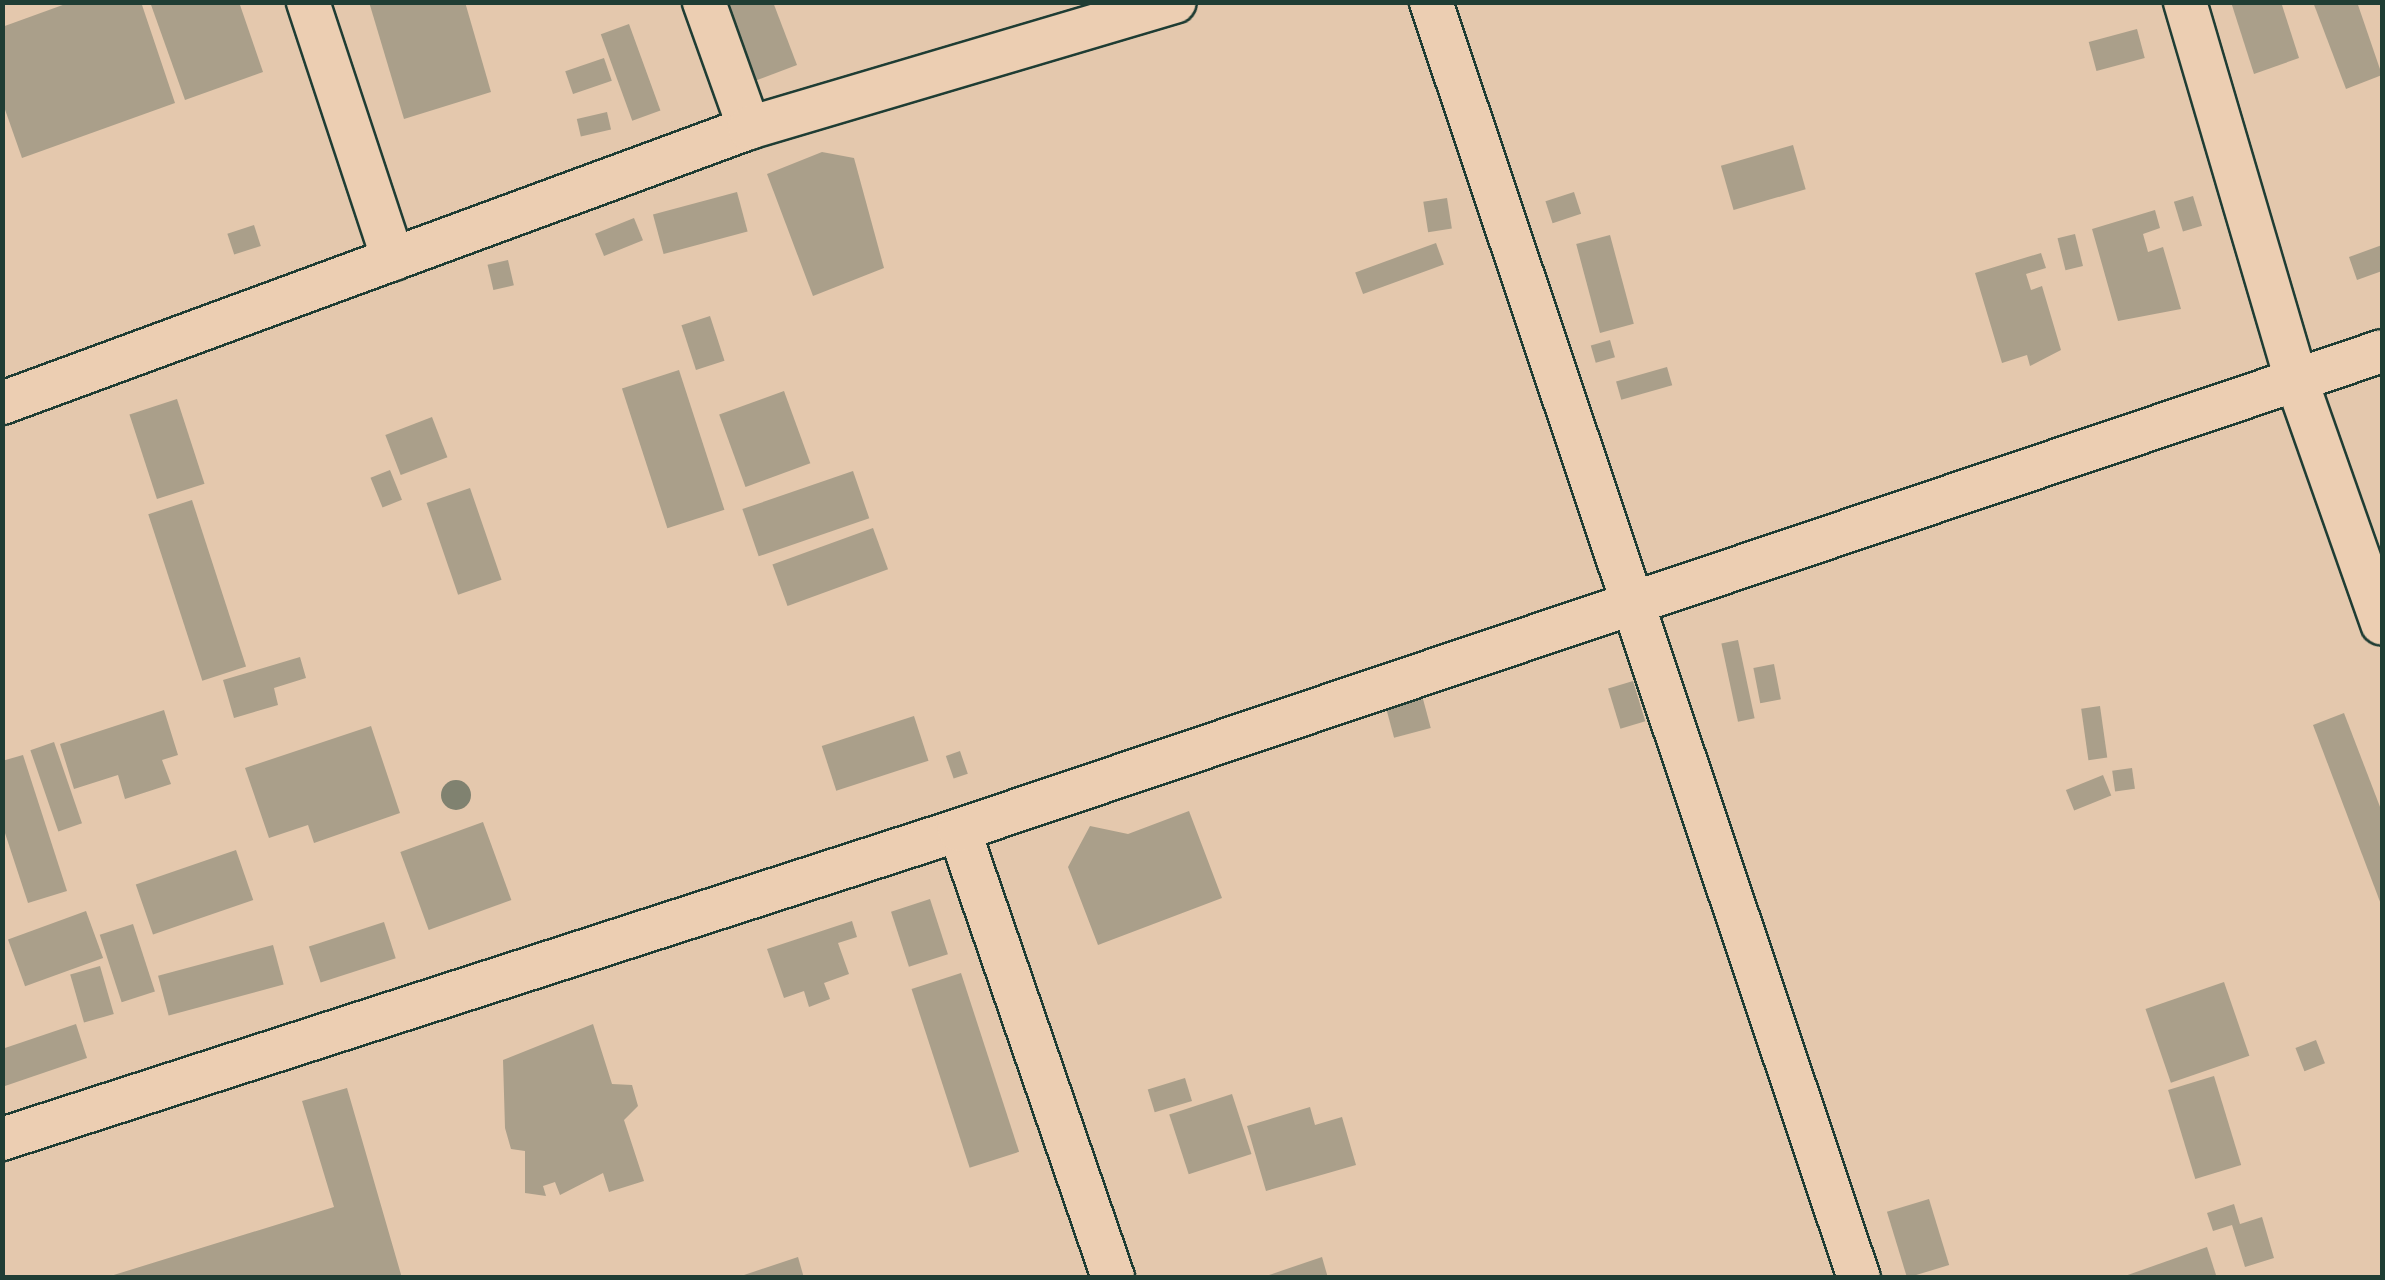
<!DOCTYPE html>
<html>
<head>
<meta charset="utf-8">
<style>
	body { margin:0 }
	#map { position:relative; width:2385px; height:1280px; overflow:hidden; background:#e4c8ad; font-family:Pangolin,sans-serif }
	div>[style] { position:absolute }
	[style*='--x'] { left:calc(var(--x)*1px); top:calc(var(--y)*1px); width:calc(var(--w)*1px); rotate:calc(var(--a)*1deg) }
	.building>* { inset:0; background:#aa9f8a; transform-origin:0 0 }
	.roads { filter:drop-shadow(2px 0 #1f3d34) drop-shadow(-2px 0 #1f3d34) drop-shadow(0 2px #1f3d34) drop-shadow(0 -2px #1f3d34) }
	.minor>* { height:42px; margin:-21px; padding:0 21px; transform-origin:21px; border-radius:21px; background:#ecceb2 }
	.trees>* { width:30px; height:30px; margin:-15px; border-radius:50%; background:#808270 }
	span { translate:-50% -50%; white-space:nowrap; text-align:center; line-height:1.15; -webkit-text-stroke:9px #ecceb2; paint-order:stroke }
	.frame { position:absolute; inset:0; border:5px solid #1f3d34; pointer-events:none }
</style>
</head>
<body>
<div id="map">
	<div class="building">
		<i style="clip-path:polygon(71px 2px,141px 2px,175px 103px,22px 158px,2px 101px,2px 27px)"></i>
		<i style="clip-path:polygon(150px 2px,239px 2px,263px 72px,185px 100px)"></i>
		<i style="clip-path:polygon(369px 2px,465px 2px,491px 92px,404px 119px)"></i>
		<i style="clip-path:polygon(718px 2px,773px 2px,797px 65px,749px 83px)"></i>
		<i style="clip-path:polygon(2231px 2px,2281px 2px,2299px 58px,2254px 74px)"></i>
		<i style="clip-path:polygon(2313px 2px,2357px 2px,2382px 75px,2346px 89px)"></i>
		<i style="left:629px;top:24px;width:92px;height:30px;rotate:70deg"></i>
		<i style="left:2137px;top:29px;width:30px;height:50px;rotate:75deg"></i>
		<i style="left:604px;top:58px;width:24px;height:41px;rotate:71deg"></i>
		<i style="left:607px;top:112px;width:18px;height:31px;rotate:77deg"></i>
		<i style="left:1793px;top:145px;width:46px;height:75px;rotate:74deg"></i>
		<i style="clip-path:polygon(822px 152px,854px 158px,884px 268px,813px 296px,767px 174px)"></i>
		<i style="left:737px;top:192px;width:41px;height:87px;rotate:75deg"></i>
		<i style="left:1574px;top:192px;width:23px;height:30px;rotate:72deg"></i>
		<i style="left:2193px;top:196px;width:31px;height:20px;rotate:73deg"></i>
		<i style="left:1447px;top:198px;width:31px;height:24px;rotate:81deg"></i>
		<i style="clip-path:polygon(2155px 210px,2160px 228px,2143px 234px,2148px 252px,2163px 247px,2181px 309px,2118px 321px,2092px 229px)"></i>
		<i style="left:634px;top:218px;width:24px;height:42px;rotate:68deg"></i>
		<i style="left:254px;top:225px;width:22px;height:28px;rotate:72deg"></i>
		<i style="left:2075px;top:234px;width:33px;height:18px;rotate:76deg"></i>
		<i style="left:1610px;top:235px;width:92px;height:35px;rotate:75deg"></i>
		<i style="left:1436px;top:243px;width:23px;height:86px;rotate:70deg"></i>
		<i style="clip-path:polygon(2382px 245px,2382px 271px,2357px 280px,2349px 257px)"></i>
		<i style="clip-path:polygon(2041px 253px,2046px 268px,2026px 274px,2031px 290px,2042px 286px,2061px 350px,2030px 366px,2027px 355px,2002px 363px,1975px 273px)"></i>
		<i style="left:508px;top:260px;width:26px;height:21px;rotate:77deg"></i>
		<i style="left:710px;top:316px;width:47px;height:30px;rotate:72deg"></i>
		<i style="left:1610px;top:340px;width:18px;height:20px;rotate:74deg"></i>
		<i style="left:1667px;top:367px;width:19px;height:53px;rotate:74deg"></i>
		<i style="left:679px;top:370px;width:147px;height:60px;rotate:72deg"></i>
		<i style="left:784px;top:391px;width:77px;height:69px;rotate:70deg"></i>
		<i style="left:177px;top:399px;width:89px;height:50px;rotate:72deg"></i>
		<i style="left:432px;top:417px;width:43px;height:50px;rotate:69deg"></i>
		<i style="left:390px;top:470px;width:32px;height:21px;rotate:68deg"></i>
		<i style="left:853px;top:471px;width:50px;height:117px;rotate:71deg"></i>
		<i style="left:470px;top:488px;width:97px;height:46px;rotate:71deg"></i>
		<i style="left:192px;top:500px;width:175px;height:46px;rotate:72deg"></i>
		<i style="left:873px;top:528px;width:44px;height:107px;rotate:70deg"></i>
		<i style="left:1738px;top:640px;width:80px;height:17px;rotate:78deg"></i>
		<i style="clip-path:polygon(300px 657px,306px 678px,274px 688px,278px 705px,234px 718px,223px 680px)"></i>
		<i style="left:1774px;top:664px;width:36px;height:21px;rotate:79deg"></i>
		<i style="left:1633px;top:681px;width:42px;height:26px;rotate:73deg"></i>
		<i style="left:1423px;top:699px;width:30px;height:38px;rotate:75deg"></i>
		<i style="left:2100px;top:706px;width:52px;height:19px;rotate:82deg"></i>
		<i style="clip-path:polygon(164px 710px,178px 755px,162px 760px,171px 784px,125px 799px,118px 775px,74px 789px,60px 744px)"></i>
		<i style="clip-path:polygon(2344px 713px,2382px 812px,2382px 907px,2313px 725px)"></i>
		<i style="left:914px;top:716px;width:47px;height:97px;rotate:72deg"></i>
		<i style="clip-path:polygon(371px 726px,400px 813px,314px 843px,308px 825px,269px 838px,245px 768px)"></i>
		<i style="left:54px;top:742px;width:86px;height:25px;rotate:71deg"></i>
		<i style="left:960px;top:751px;width:24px;height:15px;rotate:71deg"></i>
		<i style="clip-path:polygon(23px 755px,67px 891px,28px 903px,2px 824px,2px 761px)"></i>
		<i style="left:2132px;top:768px;width:21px;height:20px;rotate:82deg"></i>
		<i style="left:2103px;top:775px;width:22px;height:40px;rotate:68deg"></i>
		<i style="clip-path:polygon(1189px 811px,1222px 898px,1098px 945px,1068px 867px,1090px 826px,1128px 834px)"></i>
		<i style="left:483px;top:822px;width:83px;height:88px;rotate:70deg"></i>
		<i style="left:236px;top:850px;width:53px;height:106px;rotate:71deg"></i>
		<i style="left:930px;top:899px;width:58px;height:41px;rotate:72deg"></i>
		<i style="left:86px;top:911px;width:50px;height:83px;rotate:70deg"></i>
		<i style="clip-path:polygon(852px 921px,857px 937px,838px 943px,849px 974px,824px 983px,830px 999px,809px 1007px,804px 991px,784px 998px,767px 949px)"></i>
		<i style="left:384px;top:922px;width:38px;height:79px;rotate:72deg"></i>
		<i style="left:133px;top:924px;width:71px;height:35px;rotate:72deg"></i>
		<i style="left:273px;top:945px;width:41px;height:119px;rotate:75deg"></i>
		<i style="left:100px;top:966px;width:50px;height:31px;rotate:74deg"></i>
		<i style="left:961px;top:973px;width:188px;height:52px;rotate:72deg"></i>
		<i style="left:2224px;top:982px;width:78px;height:83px;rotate:71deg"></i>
		<i style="clip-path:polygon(76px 1024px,87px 1058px,2px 1087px,2px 1049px)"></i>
		<i style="clip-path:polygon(593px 1024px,612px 1084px,632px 1085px,638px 1106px,624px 1120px,644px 1181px,609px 1192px,603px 1173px,560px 1195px,555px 1182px,543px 1186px,546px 1196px,525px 1193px,525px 1151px,511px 1149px,505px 1128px,503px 1060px)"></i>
		<i style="left:2316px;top:1040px;width:25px;height:22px;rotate:69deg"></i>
		<i style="left:2214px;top:1076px;width:93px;height:48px;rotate:73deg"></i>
		<i style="left:1185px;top:1078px;width:24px;height:39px;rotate:73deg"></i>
		<i style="clip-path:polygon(347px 1088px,402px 1278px,104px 1278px,334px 1207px,302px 1101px)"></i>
		<i style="left:1232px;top:1094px;width:63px;height:66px;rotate:72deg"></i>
		<i style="clip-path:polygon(1310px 1107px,1315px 1125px,1342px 1117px,1356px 1165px,1266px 1191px,1247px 1126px)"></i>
		<i style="left:1929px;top:1199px;width:69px;height:44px;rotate:73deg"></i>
		<i style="clip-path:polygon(2234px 1204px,2240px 1224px,2262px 1217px,2274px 1258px,2245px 1267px,2232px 1225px,2213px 1231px,2207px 1213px)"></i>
		<i style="clip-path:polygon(2207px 1247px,2217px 1278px,2122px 1278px,2122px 1277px)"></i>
		<i style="clip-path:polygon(798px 1257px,804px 1278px,738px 1278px,738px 1277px)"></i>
		<i style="clip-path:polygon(1322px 1257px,1328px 1278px,1263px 1278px,1263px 1277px)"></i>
	</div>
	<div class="roads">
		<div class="minor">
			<i style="--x:308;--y:2;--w:271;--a:71.7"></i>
			<i style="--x:704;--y:2;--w:134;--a:70.3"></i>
			<i style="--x:1431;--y:2;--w:1346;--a:71.46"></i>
			<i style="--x:2185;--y:2;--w:396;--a:73.6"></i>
			<i style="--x:2297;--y:382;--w:256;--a:70.6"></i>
			<i style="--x:2;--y:403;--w:796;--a:-20.21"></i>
			<i style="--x:749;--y:128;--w:444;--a:-16.5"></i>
			<i style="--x:959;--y:830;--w:474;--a:71"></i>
			<i style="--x:2;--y:1139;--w:1006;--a:-17.89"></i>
			<i style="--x:959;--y:830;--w:1501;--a:-18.6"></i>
		</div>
	</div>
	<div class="trees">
		<i style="left:456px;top:795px"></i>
	</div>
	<div class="frame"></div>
</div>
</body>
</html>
